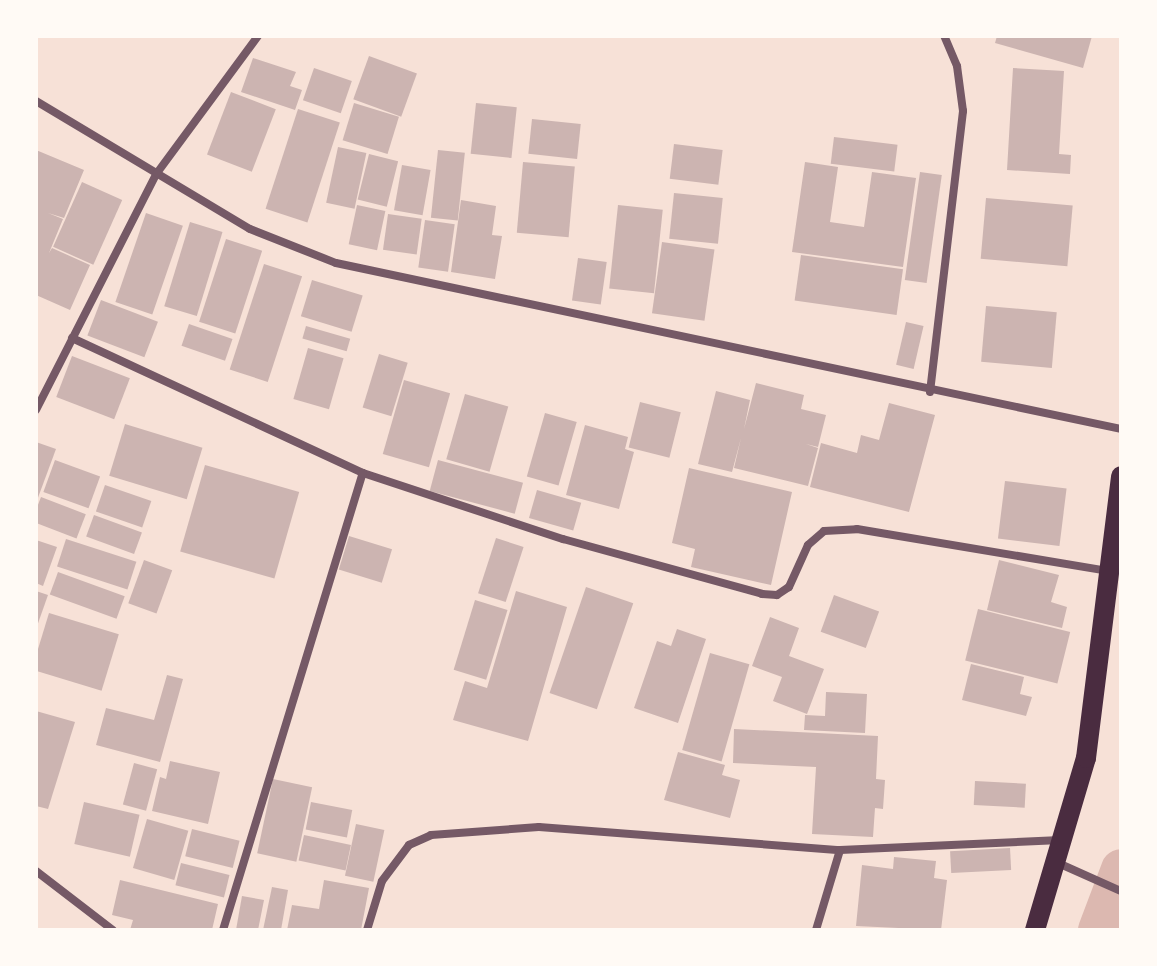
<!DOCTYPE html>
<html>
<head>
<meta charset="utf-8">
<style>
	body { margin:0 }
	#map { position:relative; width:1157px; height:966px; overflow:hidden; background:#f7e1d7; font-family:"PT Sans",sans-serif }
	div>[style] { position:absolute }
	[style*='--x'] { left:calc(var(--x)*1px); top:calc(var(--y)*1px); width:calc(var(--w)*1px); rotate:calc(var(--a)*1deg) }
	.canal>* { height:40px; margin:-20px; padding:0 20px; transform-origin:20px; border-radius:20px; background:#dcb8b0 }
	.building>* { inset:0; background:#ccb4b1; transform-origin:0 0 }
	.minor>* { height:8px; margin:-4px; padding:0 4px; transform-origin:4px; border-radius:4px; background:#755966 }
	.primary>* { height:20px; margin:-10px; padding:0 10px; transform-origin:10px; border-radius:10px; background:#4a2c40 }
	span { translate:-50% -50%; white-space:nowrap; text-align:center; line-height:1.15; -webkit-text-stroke:8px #fffaf5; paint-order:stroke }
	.frame { position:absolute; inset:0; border:38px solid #fffaf5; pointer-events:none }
</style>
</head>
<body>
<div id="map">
	<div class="canal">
		<i style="--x:1098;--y:930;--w:65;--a:-69.3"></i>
	</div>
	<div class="building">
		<i style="clip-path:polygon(997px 36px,1092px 36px,1083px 68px,995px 43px)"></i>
		<i style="left:369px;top:56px;width:51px;height:46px;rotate:20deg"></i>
		<i style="clip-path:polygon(253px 58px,296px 72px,290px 86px,302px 90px,295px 110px,241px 92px)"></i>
		<i style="left:314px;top:68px;width:40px;height:34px;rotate:19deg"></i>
		<i style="clip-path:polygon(1013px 68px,1064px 71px,1059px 154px,1071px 155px,1070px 174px,1007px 170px)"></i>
		<i style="left:231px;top:92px;width:48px;height:67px;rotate:21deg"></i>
		<i style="left:354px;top:103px;width:47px;height:39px;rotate:17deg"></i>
		<i style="left:476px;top:103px;width:41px;height:51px;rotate:6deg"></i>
		<i style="left:298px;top:109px;width:44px;height:105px;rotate:18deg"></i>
		<i style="left:532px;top:119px;width:49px;height:35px;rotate:6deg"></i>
		<i style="left:834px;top:137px;width:64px;height:27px;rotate:7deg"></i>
		<i style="left:674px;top:144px;width:49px;height:35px;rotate:7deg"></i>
		<i style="left:338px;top:147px;width:29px;height:57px;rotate:12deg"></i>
		<i style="clip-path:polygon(36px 150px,84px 170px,64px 218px,48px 213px,63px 219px,49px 253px,52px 248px,90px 265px,70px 310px,36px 295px)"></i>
		<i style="left:438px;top:150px;width:27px;height:68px;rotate:6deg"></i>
		<i style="left:369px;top:154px;width:30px;height:47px;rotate:14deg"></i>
		<i style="left:523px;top:162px;width:52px;height:71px;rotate:5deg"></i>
		<i style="clip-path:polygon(805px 162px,838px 167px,830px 222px,864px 227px,872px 172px,916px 178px,903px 267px,792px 252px)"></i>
		<i style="left:402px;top:165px;width:29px;height:46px;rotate:10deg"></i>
		<i style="left:920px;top:172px;width:22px;height:109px;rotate:8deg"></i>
		<i style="left:82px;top:182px;width:44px;height:71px;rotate:24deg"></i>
		<i style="left:674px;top:193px;width:49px;height:46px;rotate:6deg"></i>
		<i style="left:986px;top:198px;width:87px;height:61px;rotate:5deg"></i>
		<i style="clip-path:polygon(461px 200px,496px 206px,492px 235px,502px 236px,495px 279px,451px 272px)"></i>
		<i style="left:357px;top:205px;width:29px;height:40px;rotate:12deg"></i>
		<i style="left:618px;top:205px;width:45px;height:84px;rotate:6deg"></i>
		<i style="left:146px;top:213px;width:39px;height:94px;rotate:19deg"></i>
		<i style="left:388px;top:214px;width:34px;height:36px;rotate:8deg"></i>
		<i style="left:425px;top:220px;width:30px;height:48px;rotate:8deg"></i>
		<i style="left:190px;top:222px;width:34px;height:88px;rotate:17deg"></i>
		<i style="left:226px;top:239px;width:38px;height:87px;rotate:18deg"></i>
		<i style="left:662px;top:242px;width:53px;height:72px;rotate:8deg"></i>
		<i style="left:801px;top:255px;width:103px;height:46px;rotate:8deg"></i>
		<i style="left:578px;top:258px;width:29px;height:43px;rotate:8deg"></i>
		<i style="left:264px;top:264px;width:40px;height:111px;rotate:18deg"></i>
		<i style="left:312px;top:280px;width:53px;height:38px;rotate:17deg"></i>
		<i style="left:101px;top:300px;width:61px;height:38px;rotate:21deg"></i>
		<i style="left:986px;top:306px;width:71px;height:56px;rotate:5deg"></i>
		<i style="left:906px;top:322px;width:18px;height:44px;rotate:13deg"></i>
		<i style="left:189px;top:324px;width:46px;height:23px;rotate:19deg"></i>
		<i style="left:306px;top:326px;width:46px;height:13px;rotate:16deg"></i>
		<i style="left:308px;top:348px;width:37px;height:53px;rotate:16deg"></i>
		<i style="left:379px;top:354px;width:30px;height:56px;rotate:17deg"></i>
		<i style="left:72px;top:356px;width:62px;height:44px;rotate:21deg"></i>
		<i style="left:404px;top:380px;width:48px;height:77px;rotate:16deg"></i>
		<i style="clip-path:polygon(756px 383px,804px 395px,801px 409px,826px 415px,818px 447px,806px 444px,818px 448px,808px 486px,734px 468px,741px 438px,732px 472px,698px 464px,716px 391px,750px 400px,744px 429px)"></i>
		<i style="left:465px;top:394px;width:45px;height:68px;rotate:16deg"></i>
		<i style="left:640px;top:402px;width:42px;height:47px;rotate:14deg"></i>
		<i style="clip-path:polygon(889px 403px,935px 415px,909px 512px,810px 487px,821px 443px,857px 453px,861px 435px,879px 440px)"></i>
		<i style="left:545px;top:413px;width:33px;height:66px;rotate:16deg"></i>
		<i style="left:125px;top:424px;width:81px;height:54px;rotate:17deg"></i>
		<i style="clip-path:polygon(585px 425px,628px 437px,625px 449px,634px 452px,619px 509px,566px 495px)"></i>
		<i style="clip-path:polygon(36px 442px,56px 449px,36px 503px)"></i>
		<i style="left:55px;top:460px;width:48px;height:34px;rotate:20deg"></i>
		<i style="left:438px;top:460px;width:88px;height:32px;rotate:15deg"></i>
		<i style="left:205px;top:465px;width:98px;height:90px;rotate:16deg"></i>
		<i style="clip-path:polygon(689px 468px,792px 492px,771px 585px,691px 567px,695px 549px,672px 543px)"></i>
		<i style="left:1005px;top:481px;width:62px;height:58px;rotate:7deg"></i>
		<i style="left:105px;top:485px;width:49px;height:28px;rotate:19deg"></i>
		<i style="left:537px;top:490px;width:46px;height:29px;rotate:16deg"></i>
		<i style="left:41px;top:497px;width:48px;height:26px;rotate:21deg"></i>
		<i style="left:94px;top:515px;width:51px;height:23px;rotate:20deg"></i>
		<i style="left:349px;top:536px;width:45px;height:35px;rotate:17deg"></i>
		<i style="left:496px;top:538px;width:29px;height:58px;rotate:18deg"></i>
		<i style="left:66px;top:539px;width:74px;height:29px;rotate:18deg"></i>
		<i style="clip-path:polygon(36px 540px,57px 547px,43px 586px,36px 583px)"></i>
		<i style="left:144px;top:560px;width:30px;height:46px;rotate:20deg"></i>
		<i style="clip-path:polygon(999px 560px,1059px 575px,1051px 602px,1067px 607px,1062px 628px,987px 610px)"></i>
		<i style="left:58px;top:572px;width:71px;height:24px;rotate:20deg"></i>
		<i style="left:586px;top:587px;width:50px;height:112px;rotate:19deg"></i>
		<i style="clip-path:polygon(36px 591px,48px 595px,36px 629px)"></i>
		<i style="clip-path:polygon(516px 591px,567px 607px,528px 741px,453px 720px,465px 681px,487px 688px)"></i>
		<i style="left:834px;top:595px;width:48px;height:39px;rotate:20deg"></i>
		<i style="left:475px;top:600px;width:34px;height:73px;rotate:17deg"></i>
		<i style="left:978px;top:609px;width:95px;height:53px;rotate:14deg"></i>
		<i style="left:49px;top:613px;width:73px;height:59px;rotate:17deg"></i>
		<i style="clip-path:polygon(770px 617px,799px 628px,789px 656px,824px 669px,807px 714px,773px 701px,782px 677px,752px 666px)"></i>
		<i style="clip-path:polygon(677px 629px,706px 639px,678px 723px,634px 708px,657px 641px,671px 646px)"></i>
		<i style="left:710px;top:653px;width:41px;height:101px;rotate:16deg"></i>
		<i style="clip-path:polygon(971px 664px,1024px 677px,1020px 694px,1032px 697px,1026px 716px,962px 700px)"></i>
		<i style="clip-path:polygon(167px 675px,183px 679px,160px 762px,96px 745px,106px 708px,154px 720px)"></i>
		<i style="clip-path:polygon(826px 692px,867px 694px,865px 733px,804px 730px,805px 715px,825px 716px)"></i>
		<i style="clip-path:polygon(36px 711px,75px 722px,48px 809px,36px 806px)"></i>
		<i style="clip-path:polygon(734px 729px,878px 736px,876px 779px,885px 780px,883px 809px,875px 808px,873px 837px,812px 834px,816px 767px,733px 763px)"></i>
		<i style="clip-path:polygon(678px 752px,725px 765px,722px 775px,740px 780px,730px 818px,664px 800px)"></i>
		<i style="clip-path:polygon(170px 761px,220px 772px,208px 824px,152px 811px,160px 777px,166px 779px)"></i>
		<i style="left:134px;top:763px;width:24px;height:43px;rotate:15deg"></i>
		<i style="left:273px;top:779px;width:40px;height:76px;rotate:12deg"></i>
		<i style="left:975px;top:781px;width:51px;height:24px;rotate:3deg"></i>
		<i style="left:84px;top:802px;width:57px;height:43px;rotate:13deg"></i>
		<i style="left:311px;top:802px;width:42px;height:28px;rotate:11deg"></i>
		<i style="left:147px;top:819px;width:43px;height:51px;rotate:16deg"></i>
		<i style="left:356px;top:824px;width:29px;height:53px;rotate:12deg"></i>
		<i style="left:192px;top:829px;width:49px;height:28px;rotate:14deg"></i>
		<i style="left:304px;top:835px;width:48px;height:26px;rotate:12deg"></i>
		<i style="left:1010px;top:848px;width:22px;height:60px;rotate:87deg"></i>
		<i style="clip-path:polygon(894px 857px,936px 861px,934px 878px,947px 880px,941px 930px,856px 926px,862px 865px,893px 869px)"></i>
		<i style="left:181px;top:863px;width:50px;height:23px;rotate:14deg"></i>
		<i style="clip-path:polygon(120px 880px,218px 904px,212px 930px,130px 930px,133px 920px,112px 915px)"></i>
		<i style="clip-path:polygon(324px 880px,369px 888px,361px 930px,287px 930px,292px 905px,319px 909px)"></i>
		<i style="clip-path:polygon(272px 887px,288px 890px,281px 930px,263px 930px)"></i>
		<i style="clip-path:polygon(242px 896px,264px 900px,258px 930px,236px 930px)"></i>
	</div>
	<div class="minor">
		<i style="--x:36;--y:101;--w:249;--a:30.9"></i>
		<i style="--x:250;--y:229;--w:92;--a:21.6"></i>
		<i style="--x:336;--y:263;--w:802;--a:11.94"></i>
		<i style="--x:72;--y:338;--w:321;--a:24.9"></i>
		<i style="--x:363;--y:473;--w:211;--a:18.3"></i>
		<i style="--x:563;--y:539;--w:206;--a:15.4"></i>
		<i style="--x:762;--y:594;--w:15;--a:4"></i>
		<i style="--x:777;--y:595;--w:14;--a:-34"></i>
		<i style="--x:789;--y:587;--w:46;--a:-65.7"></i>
		<i style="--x:808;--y:545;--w:21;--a:-41"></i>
		<i style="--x:824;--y:531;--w:33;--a:-3"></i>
		<i style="--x:857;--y:529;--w:254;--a:9.5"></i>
		<i style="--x:930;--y:392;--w:283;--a:-83.3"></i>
		<i style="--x:963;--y:111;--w:45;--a:-97.6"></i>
		<i style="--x:957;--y:66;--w:33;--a:-113"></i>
		<i style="--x:36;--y:410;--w:266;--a:-63"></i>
		<i style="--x:157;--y:173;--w:170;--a:-53.6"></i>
		<i style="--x:840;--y:850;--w:221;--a:-2.6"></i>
		<i style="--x:1058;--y:863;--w:69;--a:24"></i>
		<i style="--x:36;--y:871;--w:97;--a:37.5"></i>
		<i style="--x:223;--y:930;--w:478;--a:-73"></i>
		<i style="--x:367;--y:930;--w:51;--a:-73"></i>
		<i style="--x:382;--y:881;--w:45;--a:-53.1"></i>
		<i style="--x:409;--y:845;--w:24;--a:-24"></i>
		<i style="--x:431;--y:835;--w:108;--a:-4.2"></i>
		<i style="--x:539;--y:827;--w:302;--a:4.4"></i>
		<i style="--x:840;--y:850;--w:84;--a:106.7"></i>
	</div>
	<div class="primary">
		<i style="--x:1035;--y:930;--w:179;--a:-73.5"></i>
		<i style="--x:1086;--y:758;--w:284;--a:-82.9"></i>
	</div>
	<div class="frame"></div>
</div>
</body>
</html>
